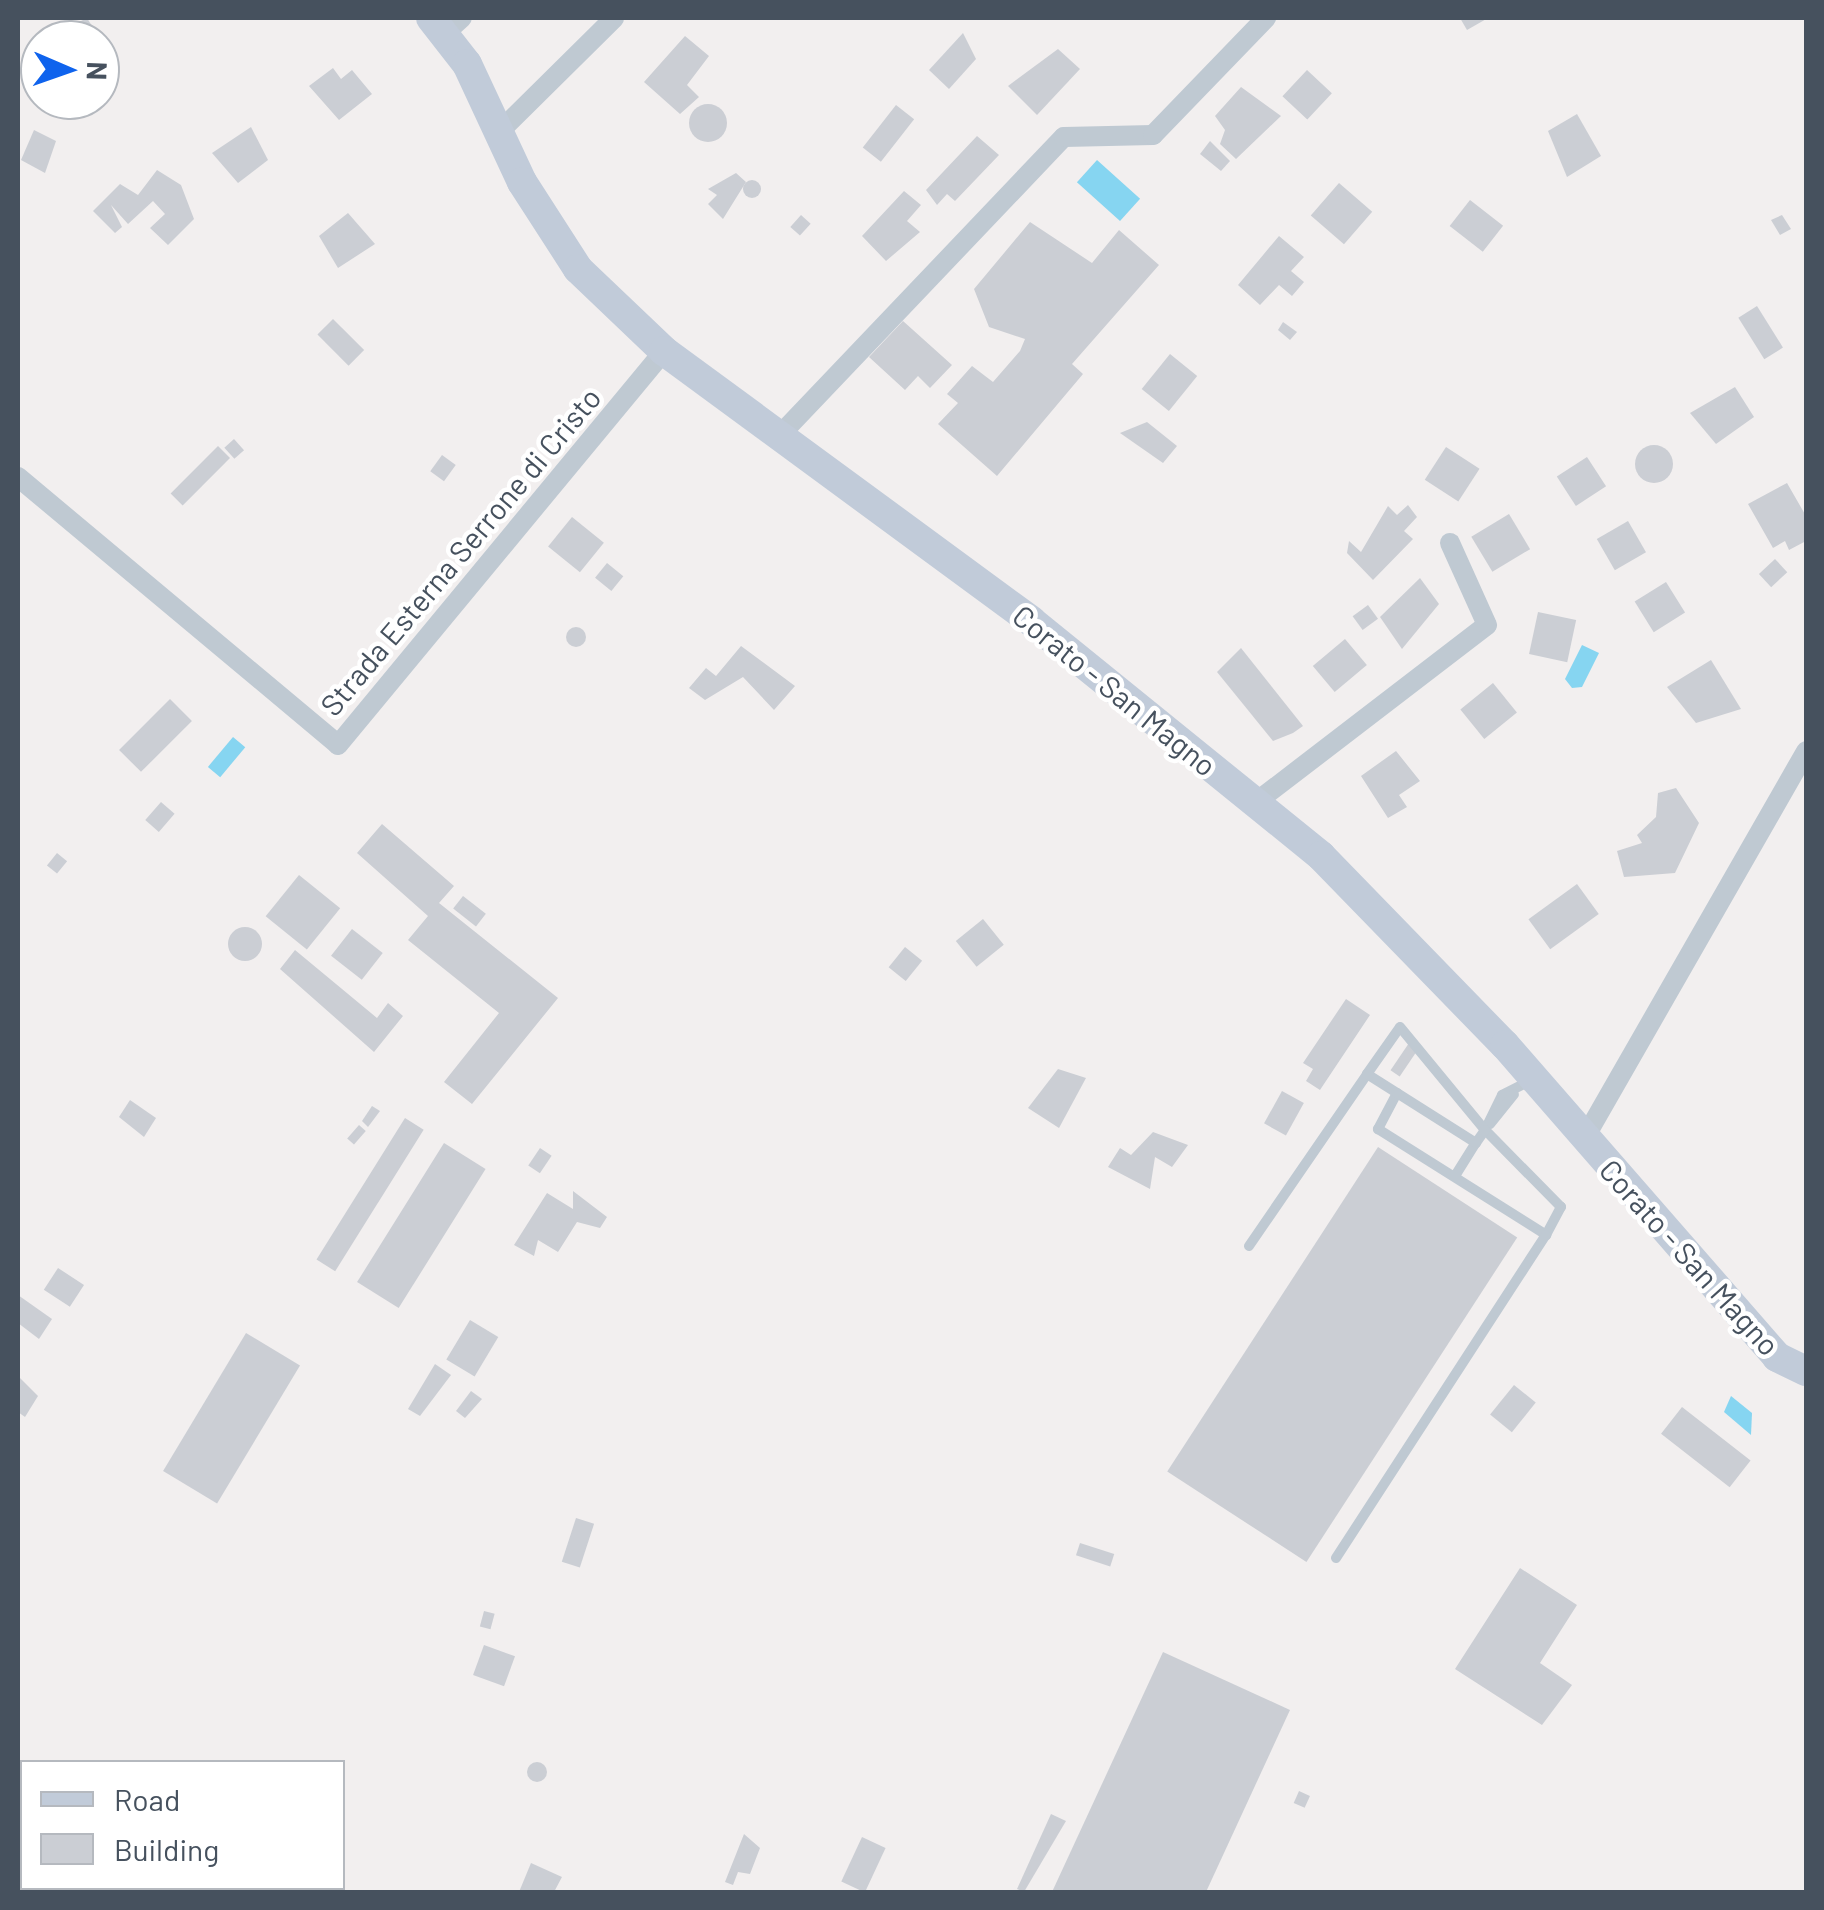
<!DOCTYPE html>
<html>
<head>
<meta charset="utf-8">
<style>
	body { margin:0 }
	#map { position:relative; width:1824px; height:1910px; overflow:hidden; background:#f2efef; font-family:Barlow,sans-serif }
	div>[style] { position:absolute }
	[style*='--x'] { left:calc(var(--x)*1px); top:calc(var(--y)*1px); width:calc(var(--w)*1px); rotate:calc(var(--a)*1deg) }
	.water>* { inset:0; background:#86d5f1; transform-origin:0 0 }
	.building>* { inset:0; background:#cbced4; transform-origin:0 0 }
	.round { border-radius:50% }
	.lane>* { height:10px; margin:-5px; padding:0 5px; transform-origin:5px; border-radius:5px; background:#bfc9d2 }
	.street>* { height:20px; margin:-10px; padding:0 10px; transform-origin:10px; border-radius:10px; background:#bfc9d2 }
	.secondary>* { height:30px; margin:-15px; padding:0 15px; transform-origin:15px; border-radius:15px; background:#c1cbd9 }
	span { translate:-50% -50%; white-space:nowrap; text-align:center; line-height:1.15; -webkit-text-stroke:9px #fff; paint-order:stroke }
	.street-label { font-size:30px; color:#46515e }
	.frame { position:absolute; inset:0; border:20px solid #46515e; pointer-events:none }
	.legend { position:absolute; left:20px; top:1760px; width:325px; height:130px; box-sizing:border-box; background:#fff; border:2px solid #b5b9bf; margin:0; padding:12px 18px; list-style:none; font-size:30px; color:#46515e }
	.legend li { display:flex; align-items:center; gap:20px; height:50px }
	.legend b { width:50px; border:2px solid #b5b9bf }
	.north { position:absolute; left:20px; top:20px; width:100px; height:100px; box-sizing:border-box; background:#fff; border:2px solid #b5b9bf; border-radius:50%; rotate:92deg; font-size:28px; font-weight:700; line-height:40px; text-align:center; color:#46515e }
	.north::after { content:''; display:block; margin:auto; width:35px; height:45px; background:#0f63ed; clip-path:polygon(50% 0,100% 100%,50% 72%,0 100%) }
</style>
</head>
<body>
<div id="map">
	<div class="water">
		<i style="left:1097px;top:160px;width:58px;height:30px;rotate:42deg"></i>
		<i style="clip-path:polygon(1582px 645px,1599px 653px,1582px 687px,1572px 688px,1565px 679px)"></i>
		<i style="left:233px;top:737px;width:16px;height:39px;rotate:40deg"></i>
		<i style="clip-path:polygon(1731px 1396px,1752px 1413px,1751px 1435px,1724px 1412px)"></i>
	</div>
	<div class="building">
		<i style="clip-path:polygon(87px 18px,99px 37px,66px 40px,61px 31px)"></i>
		<i style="clip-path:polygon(1460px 18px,1488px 18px,1467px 30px)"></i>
		<i style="clip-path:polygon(963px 33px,976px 59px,949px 89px,929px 70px)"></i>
		<i style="clip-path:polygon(685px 36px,709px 56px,687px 85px,699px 97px,680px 114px,644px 82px)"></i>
		<i style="clip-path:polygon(1058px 49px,1080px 69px,1037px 115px,1008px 86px)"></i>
		<i style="clip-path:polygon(333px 68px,341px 79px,352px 70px,372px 94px,339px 120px,309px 86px)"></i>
		<i style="left:1307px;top:70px;width:34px;height:36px;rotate:43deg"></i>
		<i style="clip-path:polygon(1241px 87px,1281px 116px,1236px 159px,1220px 144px,1225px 130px,1215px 116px)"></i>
		<i class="round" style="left:689px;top:104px;width:38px;height:38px"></i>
		<i style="left:896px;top:105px;width:23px;height:54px;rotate:38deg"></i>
		<i style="clip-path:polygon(1577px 114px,1601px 156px,1567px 177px,1548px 131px)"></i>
		<i style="clip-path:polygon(251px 127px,268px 160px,238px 183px,212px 153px)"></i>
		<i style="clip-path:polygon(34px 130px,56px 141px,45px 173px,21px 160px)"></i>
		<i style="clip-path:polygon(977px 136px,999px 155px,955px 201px,947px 194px,937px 205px,926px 190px)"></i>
		<i style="clip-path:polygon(1210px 141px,1230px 161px,1221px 171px,1200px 154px)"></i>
		<i style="clip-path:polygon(157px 170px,181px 185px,194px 219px,168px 245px,150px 228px,165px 214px,153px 201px,128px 224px,111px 205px,122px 227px,115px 233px,93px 211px,120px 184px,138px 195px)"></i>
		<i style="clip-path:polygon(736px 173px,746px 182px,723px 219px,708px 204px,717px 195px,708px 189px)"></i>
		<i class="round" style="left:743px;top:180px;width:18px;height:18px"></i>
		<i style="left:1339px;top:183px;width:44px;height:43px;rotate:41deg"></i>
		<i style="clip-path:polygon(904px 191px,921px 205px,907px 221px,920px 232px,886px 261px,862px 236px)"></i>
		<i style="left:1470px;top:200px;width:42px;height:33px;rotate:38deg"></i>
		<i style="clip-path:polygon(348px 213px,375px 244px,338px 268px,319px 236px)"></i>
		<i style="left:801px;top:215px;width:13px;height:16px;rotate:42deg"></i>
		<i style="clip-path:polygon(1782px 215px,1791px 229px,1780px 235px,1771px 220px)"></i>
		<i style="clip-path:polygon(1030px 222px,1092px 263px,1119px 230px,1159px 265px,1072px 364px,1083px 374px,997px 476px,938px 424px,958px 403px,947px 394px,972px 366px,993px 382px,1020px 351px,1025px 339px,989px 327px,974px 289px)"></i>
		<i style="clip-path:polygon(1279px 236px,1304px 257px,1291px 271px,1304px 282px,1292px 296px,1279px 285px,1260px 305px,1238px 285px)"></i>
		<i style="left:1757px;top:306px;width:49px;height:22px;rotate:58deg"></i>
		<i style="left:333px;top:319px;width:44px;height:22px;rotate:45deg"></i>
		<i style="clip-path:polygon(903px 321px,952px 365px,930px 388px,918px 376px,905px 390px,869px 357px)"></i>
		<i style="clip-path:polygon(1283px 322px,1297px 332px,1290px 340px,1278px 330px)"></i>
		<i style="left:1170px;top:354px;width:35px;height:45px;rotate:39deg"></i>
		<i style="clip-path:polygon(1735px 387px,1754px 417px,1716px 444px,1690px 413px)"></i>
		<i style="clip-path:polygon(1147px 422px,1177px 446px,1163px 463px,1120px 433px)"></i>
		<i style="left:234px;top:439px;width:15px;height:13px;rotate:48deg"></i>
		<i class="round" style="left:1635px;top:445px;width:38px;height:38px"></i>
		<i style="left:218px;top:446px;width:17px;height:67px;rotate:45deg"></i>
		<i style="left:1446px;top:447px;width:40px;height:39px;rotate:33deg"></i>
		<i style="left:442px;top:455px;width:17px;height:20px;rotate:36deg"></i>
		<i style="left:1587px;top:457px;width:35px;height:36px;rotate:57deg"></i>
		<i style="clip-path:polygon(1787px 483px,1806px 516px,1806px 541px,1789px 550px,1785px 541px,1773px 548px,1748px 504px)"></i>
		<i style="clip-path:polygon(1408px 505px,1417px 517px,1404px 531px,1413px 539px,1373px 580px,1347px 553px,1349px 541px,1361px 552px,1388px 506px,1397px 515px)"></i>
		<i style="left:1509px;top:514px;width:41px;height:44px;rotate:59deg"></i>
		<i style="left:572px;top:517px;width:41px;height:38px;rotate:39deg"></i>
		<i style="left:1628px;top:521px;width:36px;height:36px;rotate:60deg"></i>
		<i style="left:1775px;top:559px;width:18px;height:22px;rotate:47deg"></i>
		<i style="left:607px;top:563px;width:21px;height:19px;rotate:39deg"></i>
		<i style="clip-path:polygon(1420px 578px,1439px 604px,1402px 649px,1380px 617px)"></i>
		<i style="left:1666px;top:582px;width:36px;height:37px;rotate:58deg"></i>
		<i style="left:1368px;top:605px;width:17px;height:19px;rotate:54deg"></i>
		<i style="left:1538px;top:612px;width:39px;height:43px;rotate:12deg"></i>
		<i class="round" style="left:566px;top:627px;width:20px;height:20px"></i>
		<i style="left:1345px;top:639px;width:34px;height:42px;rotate:50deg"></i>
		<i style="clip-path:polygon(741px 646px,795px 686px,774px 710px,743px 677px,705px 700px,689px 688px,706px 668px,716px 676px)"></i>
		<i style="clip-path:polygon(1241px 648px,1303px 726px,1293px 733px,1273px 741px,1217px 672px)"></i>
		<i style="clip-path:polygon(1711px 660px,1741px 709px,1696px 723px,1667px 687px)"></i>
		<i style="left:1493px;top:683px;width:38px;height:42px;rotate:51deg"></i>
		<i style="left:170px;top:699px;width:31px;height:72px;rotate:45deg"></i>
		<i style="clip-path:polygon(1396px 751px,1420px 781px,1399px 795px,1407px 807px,1388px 818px,1361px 776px)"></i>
		<i style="clip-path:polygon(1676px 788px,1699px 823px,1675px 873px,1624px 877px,1617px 851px,1642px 843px,1637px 835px,1656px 817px,1658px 793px)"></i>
		<i style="left:161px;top:802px;width:18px;height:24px;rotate:41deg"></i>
		<i style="clip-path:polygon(382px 824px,454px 886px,439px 903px,558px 998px,472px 1104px,444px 1082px,499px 1013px,408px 940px,428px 916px,357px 853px)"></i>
		<i style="left:57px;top:853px;width:13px;height:16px;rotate:39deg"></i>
		<i style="left:299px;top:875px;width:53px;height:53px;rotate:39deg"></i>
		<i style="left:1577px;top:884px;width:37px;height:60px;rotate:54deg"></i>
		<i style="left:463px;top:896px;width:29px;height:16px;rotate:38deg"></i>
		<i style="left:983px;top:919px;width:33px;height:35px;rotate:51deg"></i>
		<i class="round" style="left:228px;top:927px;width:34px;height:34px"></i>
		<i style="left:352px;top:929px;width:39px;height:34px;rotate:38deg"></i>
		<i style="left:905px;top:947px;width:22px;height:26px;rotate:39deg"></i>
		<i style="clip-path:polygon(295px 950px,377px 1018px,388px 1003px,403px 1016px,374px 1052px,280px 969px)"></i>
		<i style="clip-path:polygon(1346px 999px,1370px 1015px,1320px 1090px,1306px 1081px,1313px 1069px,1303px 1063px)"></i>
		<i style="left:1409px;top:1043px;width:11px;height:33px;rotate:34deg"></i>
		<i style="clip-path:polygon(1058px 1069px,1086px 1078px,1059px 1128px,1028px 1108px)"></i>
		<i style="left:1282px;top:1091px;width:25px;height:37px;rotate:29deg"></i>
		<i style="clip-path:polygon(130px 1100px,156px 1118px,144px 1137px,119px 1117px)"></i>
		<i style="clip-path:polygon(372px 1106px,380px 1111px,368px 1127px,362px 1121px)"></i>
		<i style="left:405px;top:1118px;width:22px;height:167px;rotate:32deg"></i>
		<i style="left:359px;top:1125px;width:9px;height:18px;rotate:41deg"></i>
		<i style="clip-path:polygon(1153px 1132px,1188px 1145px,1172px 1167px,1155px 1157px,1150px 1189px,1108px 1167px,1120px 1148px,1131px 1155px)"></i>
		<i style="left:444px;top:1143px;width:49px;height:164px;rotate:32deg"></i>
		<i style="left:1378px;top:1147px;width:166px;height:387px;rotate:33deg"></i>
		<i style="left:540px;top:1148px;width:14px;height:21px;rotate:34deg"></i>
		<i style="clip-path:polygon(573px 1191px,607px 1217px,600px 1228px,577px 1222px,558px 1252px,538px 1240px,534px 1256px,514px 1245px,547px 1193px,573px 1209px)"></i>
		<i style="left:58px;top:1268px;width:31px;height:26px;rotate:33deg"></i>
		<i style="clip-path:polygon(18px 1295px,52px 1319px,39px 1339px,18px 1323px)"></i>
		<i style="left:470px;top:1320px;width:33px;height:46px;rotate:31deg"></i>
		<i style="left:246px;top:1333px;width:63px;height:161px;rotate:31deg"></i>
		<i style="clip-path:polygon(435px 1364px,451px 1375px,420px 1416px,408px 1409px)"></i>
		<i style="clip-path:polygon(18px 1376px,38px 1396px,25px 1417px,18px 1412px)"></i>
		<i style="left:1514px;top:1385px;width:28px;height:38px;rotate:39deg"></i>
		<i style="clip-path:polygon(471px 1391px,482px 1399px,465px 1418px,456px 1411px)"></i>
		<i style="left:1682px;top:1407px;width:87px;height:34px;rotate:38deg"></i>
		<i style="left:576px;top:1518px;width:19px;height:46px;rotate:18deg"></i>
		<i style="left:1080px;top:1543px;width:36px;height:13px;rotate:18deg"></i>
		<i style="clip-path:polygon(1520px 1568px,1577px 1605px,1540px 1663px,1572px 1685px,1542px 1725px,1455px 1669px)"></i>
		<i style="left:484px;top:1611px;width:11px;height:16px;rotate:15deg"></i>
		<i style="left:484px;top:1645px;width:33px;height:32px;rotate:20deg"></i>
		<i style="clip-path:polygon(1163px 1652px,1290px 1710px,1206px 1892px,1052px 1892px)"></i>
		<i class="round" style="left:527px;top:1762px;width:20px;height:20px"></i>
		<i style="left:1299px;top:1791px;width:12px;height:13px;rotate:24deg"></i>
		<i style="clip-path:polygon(1051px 1814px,1066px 1821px,1024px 1892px,1017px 1889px)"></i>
		<i style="clip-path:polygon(744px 1834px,760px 1848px,750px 1874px,738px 1872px,733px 1885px,725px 1882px)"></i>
		<i style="left:862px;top:1837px;width:26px;height:49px;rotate:25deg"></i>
		<i style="clip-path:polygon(531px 1863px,562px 1877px,554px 1892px,519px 1892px)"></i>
	</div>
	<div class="lane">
		<i style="--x:1397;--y:1093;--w:41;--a:117.8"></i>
		<i style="--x:1378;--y:1129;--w:199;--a:32.2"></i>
		<i style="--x:1546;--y:1235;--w:32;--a:-62"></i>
		<i style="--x:1561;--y:1207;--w:108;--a:-134.6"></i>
		<i style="--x:1485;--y:1130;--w:39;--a:-64"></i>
		<i style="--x:1502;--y:1095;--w:35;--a:-27"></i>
		<i style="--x:1490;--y:1124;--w:38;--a:-51"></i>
		<i style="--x:1455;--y:1176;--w:39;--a:-58"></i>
		<i style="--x:1249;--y:1246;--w:209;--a:-55.5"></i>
		<i style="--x:1367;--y:1074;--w:57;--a:-54.9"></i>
		<i style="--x:1400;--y:1027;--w:134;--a:50.5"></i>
		<i style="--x:1485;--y:1130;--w:16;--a:125"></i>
		<i style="--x:1476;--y:1143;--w:129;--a:-147.7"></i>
		<i style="--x:1336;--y:1558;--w:385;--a:-57"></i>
	</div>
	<div class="street">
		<i style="--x:444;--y:34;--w:24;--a:-42"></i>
		<i style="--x:499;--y:132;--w:162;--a:-44.7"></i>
		<i style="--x:779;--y:436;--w:413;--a:-46.4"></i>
		<i style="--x:1064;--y:137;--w:89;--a:-1.3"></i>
		<i style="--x:1153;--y:135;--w:163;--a:-46"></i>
		<i style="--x:18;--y:477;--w:417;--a:39.9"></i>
		<i style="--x:338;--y:745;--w:511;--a:-50.4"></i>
		<i style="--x:1255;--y:803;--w:292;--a:-37.5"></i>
		<i style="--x:1487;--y:625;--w:90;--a:-114.3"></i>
		<i style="--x:1584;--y:1139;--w:447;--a:-60.2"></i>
	</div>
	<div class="secondary">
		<i style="--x:431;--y:18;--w:58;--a:52"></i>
		<i style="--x:467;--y:64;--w:130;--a:65"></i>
		<i style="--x:522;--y:182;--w:103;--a:57.2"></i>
		<i style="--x:578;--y:269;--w:119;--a:43.6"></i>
		<i style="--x:664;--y:351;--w:456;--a:36.3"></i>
		<i style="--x:1031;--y:621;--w:373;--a:39"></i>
		<i style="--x:1321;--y:856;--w:264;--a:45.8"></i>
		<i style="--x:1505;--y:1045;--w:414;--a:48.9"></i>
		<i style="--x:1777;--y:1357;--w:32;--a:26"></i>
	</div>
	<div class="street-label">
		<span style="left:460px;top:551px;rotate:-50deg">Strada Esterna Serrone di Cristo</span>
		<span style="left:1115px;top:690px;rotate:39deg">Corato - San Magno</span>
		<span style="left:1690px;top:1257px;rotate:48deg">Corato - San Magno</span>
	</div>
	<div class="frame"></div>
	<ul class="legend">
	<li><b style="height:12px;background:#c1cbd9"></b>Road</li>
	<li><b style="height:28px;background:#cbced4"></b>Building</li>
	</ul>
	<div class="north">N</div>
</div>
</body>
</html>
